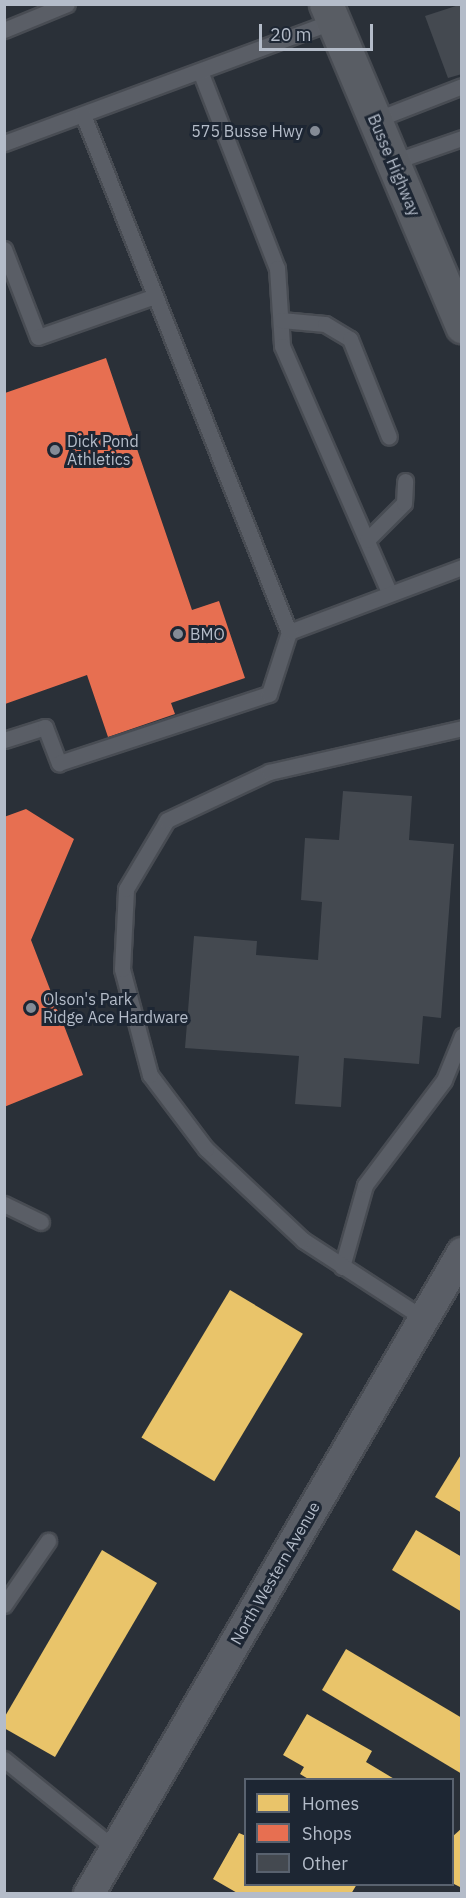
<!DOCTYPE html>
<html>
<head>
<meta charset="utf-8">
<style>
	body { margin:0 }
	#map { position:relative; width:466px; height:1898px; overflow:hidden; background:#2a3038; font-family:"IBM Plex Sans",sans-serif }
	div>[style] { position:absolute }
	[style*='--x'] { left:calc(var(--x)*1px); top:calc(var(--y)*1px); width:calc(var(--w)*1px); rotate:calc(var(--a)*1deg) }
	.homes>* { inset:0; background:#e9c46a; transform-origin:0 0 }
	.shops>* { inset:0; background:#e76f51 }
	.building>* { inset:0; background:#444950 }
	.roads { filter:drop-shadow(2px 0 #484c53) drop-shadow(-2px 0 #484c53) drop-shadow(0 2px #484c53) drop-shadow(0 -2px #484c53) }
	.lane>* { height:15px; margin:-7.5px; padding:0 7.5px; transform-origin:7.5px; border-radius:7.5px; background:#5a5e66 }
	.street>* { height:30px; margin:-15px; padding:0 15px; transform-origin:15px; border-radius:15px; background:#5a5e66 }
	.secondary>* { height:33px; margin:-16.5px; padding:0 16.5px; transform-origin:16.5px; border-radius:16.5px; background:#595d64 }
	.dots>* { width:16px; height:16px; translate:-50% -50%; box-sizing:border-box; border:3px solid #1d2633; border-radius:50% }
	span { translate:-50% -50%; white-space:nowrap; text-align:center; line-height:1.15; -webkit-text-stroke:6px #1d2633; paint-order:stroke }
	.poi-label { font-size:16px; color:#b4bcc9 }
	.right { translate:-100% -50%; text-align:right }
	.left { translate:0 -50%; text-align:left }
	.street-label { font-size:16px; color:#b4bcc9 }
	.frame { position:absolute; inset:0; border:6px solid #b4bcc9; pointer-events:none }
	.legend { position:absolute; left:244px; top:1778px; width:210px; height:108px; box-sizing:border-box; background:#1d2633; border:2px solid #59626f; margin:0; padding:8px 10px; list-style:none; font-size:18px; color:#b4bcc9 }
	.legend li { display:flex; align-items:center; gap:12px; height:30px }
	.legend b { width:30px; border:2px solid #59626f }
	.scale { position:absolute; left:259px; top:24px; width:114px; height:27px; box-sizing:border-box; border:3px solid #b4bcc9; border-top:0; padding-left:8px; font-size:18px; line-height:21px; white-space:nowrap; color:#b4bcc9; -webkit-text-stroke:4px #1d2633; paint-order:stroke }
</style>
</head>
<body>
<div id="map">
	<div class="homes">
		<i style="left:230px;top:1290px;width:85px;height:172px;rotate:31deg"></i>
		<i style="clip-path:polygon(462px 1453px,462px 1513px,435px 1497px)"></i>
		<i style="clip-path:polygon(416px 1530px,462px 1557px,462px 1612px,392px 1570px)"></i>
		<i style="clip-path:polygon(102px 1550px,157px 1583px,55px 1757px,4px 1728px,4px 1718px)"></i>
		<i style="clip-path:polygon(346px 1649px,462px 1718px,462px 1774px,322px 1690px)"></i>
		<i style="clip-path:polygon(307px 1714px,372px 1751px,366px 1762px,396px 1780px,310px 1780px,300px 1774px,304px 1767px,283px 1755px)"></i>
		<i style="clip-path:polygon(462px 1828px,462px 1888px,452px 1883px,452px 1837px)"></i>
		<i style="clip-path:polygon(239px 1833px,246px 1836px,246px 1884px,357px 1884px,351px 1894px,239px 1894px,213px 1879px)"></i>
	</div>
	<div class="shops">
		<i style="clip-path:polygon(106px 358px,192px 610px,219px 601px,245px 678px,171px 703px,175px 714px,108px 737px,87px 675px,5px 704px,5px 393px)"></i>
		<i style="clip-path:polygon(26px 809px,74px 839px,31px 940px,83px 1075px,4px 1107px,4px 817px)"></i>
	</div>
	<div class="building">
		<i style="clip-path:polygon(462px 4px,462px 74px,448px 78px,425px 16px)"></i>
		<i style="clip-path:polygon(343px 791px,412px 796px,409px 840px,454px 844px,441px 1018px,423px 1016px,419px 1064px,344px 1058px,341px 1107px,295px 1104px,299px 1056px,185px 1048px,194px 936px,257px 941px,256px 955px,318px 960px,322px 902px,301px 900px,305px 838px,339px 840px)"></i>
	</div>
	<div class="roads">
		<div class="lane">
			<i style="--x:4;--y:30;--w:68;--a:-22.4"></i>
			<i style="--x:200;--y:71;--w:212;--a:68.7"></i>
			<i style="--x:277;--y:268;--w:78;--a:86.3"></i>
			<i style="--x:282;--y:346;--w:270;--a:66.5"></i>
			<i style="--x:375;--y:120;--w:93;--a:-21.3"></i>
			<i style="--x:4;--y:143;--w:351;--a:-20.3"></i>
			<i style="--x:393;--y:162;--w:73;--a:-19.2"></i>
			<i style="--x:4;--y:249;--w:94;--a:68.9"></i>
			<i style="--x:38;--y:337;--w:124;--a:-19.3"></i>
			<i style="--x:281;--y:320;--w:44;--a:5.2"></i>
			<i style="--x:325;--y:324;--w:29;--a:31"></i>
			<i style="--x:350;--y:339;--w:105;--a:68.3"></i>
			<i style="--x:367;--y:540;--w:52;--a:-45"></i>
			<i style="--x:404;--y:503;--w:22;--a:-87"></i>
			<i style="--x:289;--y:632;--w:185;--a:-20.6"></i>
			<i style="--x:4;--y:740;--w:43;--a:-17.6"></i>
			<i style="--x:45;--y:727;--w:39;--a:69"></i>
			<i style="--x:59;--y:763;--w:221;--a:-18.2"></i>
			<i style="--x:269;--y:694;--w:65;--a:-72.1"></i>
			<i style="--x:289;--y:632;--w:557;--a:-111.72"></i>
			<i style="--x:4;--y:1204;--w:41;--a:25.9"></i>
			<i style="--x:342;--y:1267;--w:85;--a:-74.3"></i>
			<i style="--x:365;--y:1185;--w:131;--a:-53"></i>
			<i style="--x:444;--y:1080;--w:48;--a:-67.8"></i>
			<i style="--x:423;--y:1318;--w:143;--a:-147"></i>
			<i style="--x:303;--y:1240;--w:133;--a:-136.8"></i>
			<i style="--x:206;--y:1149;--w:93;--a:-127.1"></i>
			<i style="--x:150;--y:1075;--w:110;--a:-104.8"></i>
			<i style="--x:122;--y:969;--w:80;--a:-87.1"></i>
			<i style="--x:126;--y:889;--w:80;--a:-59.3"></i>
			<i style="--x:167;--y:820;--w:113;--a:-25.2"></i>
			<i style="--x:269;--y:772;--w:198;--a:-12.8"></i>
			<i style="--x:4;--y:1605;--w:78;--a:-55.5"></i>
			<i style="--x:4;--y:1759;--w:143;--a:39"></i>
		</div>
		<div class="street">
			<i style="--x:89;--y:1894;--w:742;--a:-59.8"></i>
		</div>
		<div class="secondary">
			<i style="--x:326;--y:4;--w:350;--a:67.1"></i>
		</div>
	</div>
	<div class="dots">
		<i style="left:315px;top:131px;background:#848b96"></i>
		<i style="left:55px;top:450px;background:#848b96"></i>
		<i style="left:178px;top:634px;background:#848b96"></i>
		<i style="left:31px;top:1008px;background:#848b96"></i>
	</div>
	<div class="poi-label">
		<span class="right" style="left:303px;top:131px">575 Busse Hwy</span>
		<span class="left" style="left:67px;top:450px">Dick Pond<br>Athletics</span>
		<span class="left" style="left:190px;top:634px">BMO</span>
		<span class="left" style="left:43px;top:1008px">Olson's Park<br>Ridge Ace Hardware</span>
	</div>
	<div class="street-label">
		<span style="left:394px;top:165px;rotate:67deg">Busse Highway</span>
		<span style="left:275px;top:1573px;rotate:-60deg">North Western Avenue</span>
	</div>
	<div class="frame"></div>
	<ul class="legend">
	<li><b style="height:16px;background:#e9c46a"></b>Homes</li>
	<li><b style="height:16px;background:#e76f51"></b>Shops</li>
	<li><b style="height:16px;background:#444950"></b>Other</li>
	</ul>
	<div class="scale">20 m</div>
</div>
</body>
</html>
